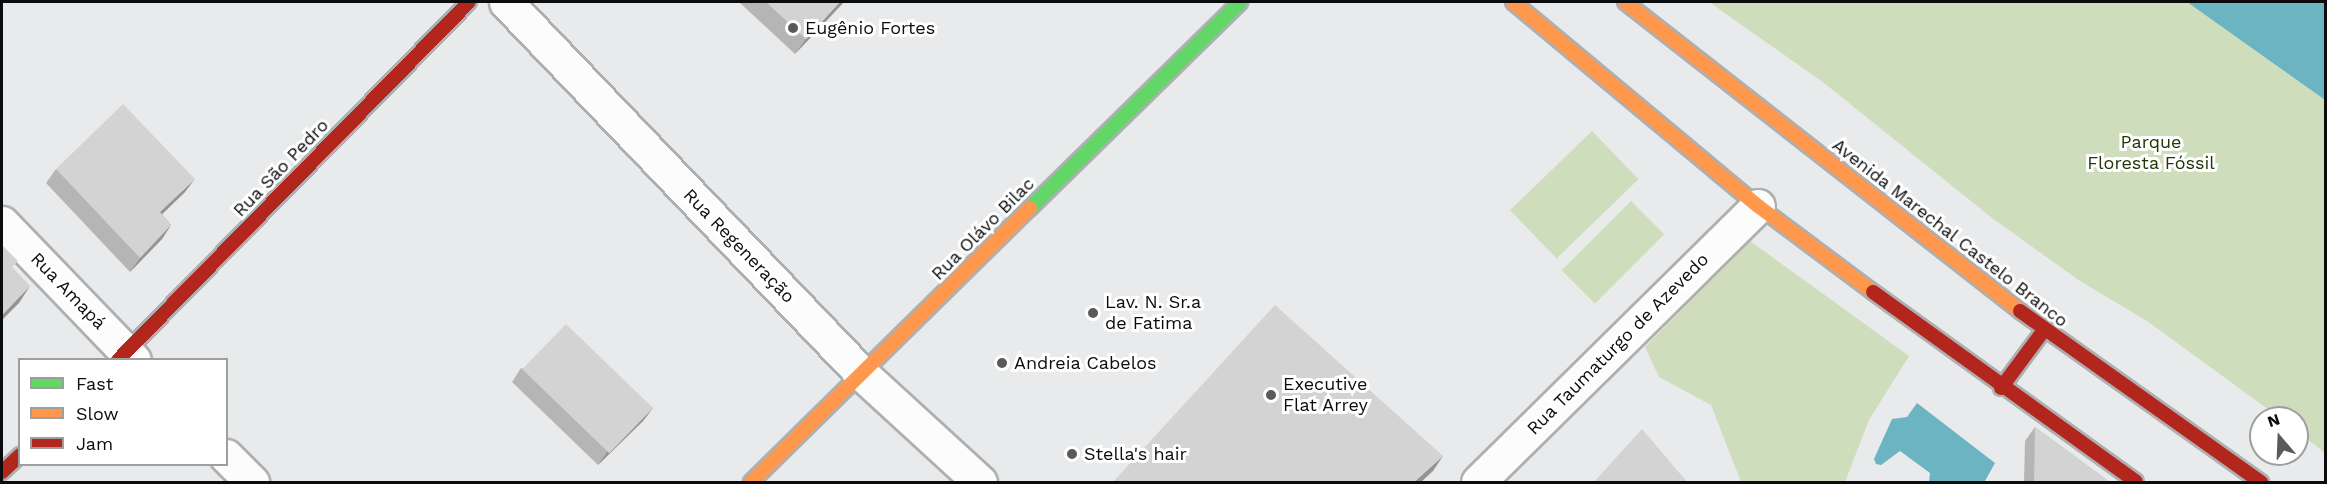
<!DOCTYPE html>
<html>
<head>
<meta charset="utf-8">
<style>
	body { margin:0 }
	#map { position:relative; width:2327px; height:484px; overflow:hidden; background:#e9eaeb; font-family:"Work Sans",sans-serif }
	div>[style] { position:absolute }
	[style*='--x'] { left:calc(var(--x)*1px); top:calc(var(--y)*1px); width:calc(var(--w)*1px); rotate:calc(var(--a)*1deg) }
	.green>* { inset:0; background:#cedebc; transform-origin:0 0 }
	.water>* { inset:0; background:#6cb4c2 }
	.roads { filter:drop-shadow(2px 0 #aeafb0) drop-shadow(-2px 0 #aeafb0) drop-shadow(0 2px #aeafb0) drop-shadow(0 -2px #aeafb0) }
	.street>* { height:33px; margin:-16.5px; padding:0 16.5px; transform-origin:16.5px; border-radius:16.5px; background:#fcfcfc }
	.fast>* { height:14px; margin:-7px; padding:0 7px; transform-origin:7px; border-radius:7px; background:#63d668 }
	.slow>* { height:14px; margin:-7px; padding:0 7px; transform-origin:7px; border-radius:7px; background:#ff974d }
	.jam>* { height:14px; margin:-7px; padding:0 7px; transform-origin:7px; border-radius:7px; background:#b3261e }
	.wall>* { inset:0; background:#b5b5b6 }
	.shaded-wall>* { inset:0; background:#949494 }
	.building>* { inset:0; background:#d3d3d4; transform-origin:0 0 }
	.dots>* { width:16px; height:16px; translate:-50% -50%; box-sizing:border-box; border:3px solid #fff; border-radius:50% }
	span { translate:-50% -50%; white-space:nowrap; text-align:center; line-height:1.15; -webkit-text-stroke:6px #fff; paint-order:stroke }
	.poi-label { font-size:18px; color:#0b0c0d }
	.left { translate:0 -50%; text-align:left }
	.park-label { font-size:18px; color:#233605 }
	.street-label { font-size:18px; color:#0b0c0d }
	.frame { position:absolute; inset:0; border:3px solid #0b0c0d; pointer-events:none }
	.legend { position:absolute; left:18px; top:358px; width:210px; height:108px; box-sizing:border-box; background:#fff; border:2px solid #9d9e9e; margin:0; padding:8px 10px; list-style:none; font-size:18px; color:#0b0c0d }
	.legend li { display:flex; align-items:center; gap:12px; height:30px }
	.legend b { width:30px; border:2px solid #9d9e9e }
	.north { position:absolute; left:2249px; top:406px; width:60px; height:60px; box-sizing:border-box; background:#fff; border:2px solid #9d9e9e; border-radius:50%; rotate:341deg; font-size:16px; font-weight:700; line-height:24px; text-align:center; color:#0b0c0d }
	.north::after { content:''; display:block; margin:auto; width:21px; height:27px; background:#595a5b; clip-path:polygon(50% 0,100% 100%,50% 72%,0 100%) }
</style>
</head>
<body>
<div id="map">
	<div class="green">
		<i style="clip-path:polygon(1709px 2px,2187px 2px,2325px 100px,2325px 453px,2297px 431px,2297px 418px,2280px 418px,2147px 321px,2080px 281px,1992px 218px,1824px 83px)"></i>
		<i style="left:1592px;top:131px;width:67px;height:114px;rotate:46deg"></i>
		<i style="left:1631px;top:201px;width:47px;height:98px;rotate:45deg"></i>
		<i style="clip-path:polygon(1750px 241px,1909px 356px,1869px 420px,1845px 482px,1741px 482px,1711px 405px,1659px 377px,1645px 347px)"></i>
	</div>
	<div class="water">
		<i style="clip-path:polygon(2187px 2px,2325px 2px,2325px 100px)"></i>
		<i style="clip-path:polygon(1917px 403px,1995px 463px,1985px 481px,1929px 482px,1930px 473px,1900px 451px,1881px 465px,1876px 464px,1874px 459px,1892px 419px,1907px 417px)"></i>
	</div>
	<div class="roads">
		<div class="street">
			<i style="--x:506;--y:2;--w:515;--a:46.26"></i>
			<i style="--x:862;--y:374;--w:160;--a:42.5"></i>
			<i style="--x:2;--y:223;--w:190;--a:46.1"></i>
			<i style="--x:226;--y:456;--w:37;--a:45"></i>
			<i style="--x:1478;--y:482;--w:393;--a:-44.6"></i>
		</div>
		<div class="fast">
			<i style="--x:1030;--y:208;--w:294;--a:-44.4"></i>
		</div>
		<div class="slow">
			<i style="--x:1513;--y:2;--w:319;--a:39.8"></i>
			<i style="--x:1758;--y:206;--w:144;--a:36.8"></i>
			<i style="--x:1625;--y:2;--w:502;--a:38.04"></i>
			<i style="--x:751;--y:482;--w:391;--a:-44.5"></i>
		</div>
		<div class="jam">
			<i style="--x:1873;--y:292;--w:324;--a:35.8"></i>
			<i style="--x:2020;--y:311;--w:296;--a:35.4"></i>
			<i style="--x:118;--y:360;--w:501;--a:-45.57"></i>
			<i style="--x:2001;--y:388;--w:72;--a:-53.4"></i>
			<i style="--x:2;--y:472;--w:25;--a:-43"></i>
		</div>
	</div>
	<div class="wall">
		<i style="clip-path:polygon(739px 2px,844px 2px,795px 54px)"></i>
		<i style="clip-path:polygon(56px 169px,185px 192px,162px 214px,171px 225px,162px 239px,130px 272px,46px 183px)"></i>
		<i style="clip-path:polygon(521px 368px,653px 408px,643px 421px,598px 465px,512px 382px)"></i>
		<i style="clip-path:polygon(2035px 427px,2111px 483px,2024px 483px,2025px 441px)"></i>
	</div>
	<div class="shaded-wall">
		<i style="clip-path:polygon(840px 2px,844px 2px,795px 54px,806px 39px)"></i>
		<i style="clip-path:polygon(195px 179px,185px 192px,151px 225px,160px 212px)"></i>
		<i style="clip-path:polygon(171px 225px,162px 239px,130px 272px,140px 258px)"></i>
		<i style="clip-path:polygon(30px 286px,19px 303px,2px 320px,2px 315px)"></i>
		<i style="clip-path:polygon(653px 408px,643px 421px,598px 465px,607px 452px)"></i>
		<i style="clip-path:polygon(1443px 456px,1433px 471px,1420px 483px,1413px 483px)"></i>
	</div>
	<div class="building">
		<i style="clip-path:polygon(766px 2px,840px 2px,806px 39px)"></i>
		<i style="clip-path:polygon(123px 104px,195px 179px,160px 212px,171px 225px,140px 258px,56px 169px)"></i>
		<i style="clip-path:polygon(2px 245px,18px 261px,12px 267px,30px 286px,2px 315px)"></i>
		<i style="clip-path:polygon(1275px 305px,1443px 456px,1413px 483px,1112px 483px)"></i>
		<i style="left:566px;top:324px;width:121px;height:63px;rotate:44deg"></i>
		<i style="clip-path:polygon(2035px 427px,2111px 483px,2034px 483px)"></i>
		<i style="clip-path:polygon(1642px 429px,1688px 483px,1593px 483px)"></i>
	</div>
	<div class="dots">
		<i style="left:793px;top:28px;background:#595a5b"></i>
		<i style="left:1093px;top:313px;background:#595a5b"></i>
		<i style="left:1002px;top:363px;background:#595a5b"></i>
		<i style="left:1271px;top:395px;background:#595a5b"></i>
		<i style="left:1072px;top:454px;background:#595a5b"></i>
	</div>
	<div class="poi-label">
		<span class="left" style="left:805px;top:28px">Eugênio Fortes</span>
		<span class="left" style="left:1105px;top:313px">Lav. N. Sr.a<br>de Fatima</span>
		<span class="left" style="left:1014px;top:363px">Andreia Cabelos</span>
		<span class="left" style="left:1283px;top:395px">Executive<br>Flat Arrey</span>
		<span class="left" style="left:1084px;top:454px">Stella's hair</span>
	</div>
	<div class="park-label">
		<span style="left:2151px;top:153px">Parque<br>Floresta Fóssil</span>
	</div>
	<div class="street-label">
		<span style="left:281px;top:168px;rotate:-46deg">Rua São Pedro</span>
		<span style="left:983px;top:229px;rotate:-45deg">Rua Olávo Bilac</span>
		<span style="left:1950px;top:233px;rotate:38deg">Avenida Marechal Castelo Branco</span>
		<span style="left:739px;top:246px;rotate:46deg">Rua Regeneração</span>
		<span style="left:68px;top:291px;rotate:46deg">Rua Amapá</span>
		<span style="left:1618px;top:344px;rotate:-45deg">Rua Taumaturgo de Azevedo</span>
	</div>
	<div class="frame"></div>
	<ul class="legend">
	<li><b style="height:8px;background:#63d668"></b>Fast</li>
	<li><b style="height:8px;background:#ff974d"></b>Slow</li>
	<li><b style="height:8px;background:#b3261e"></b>Jam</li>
	</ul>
	<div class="north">N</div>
</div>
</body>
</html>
